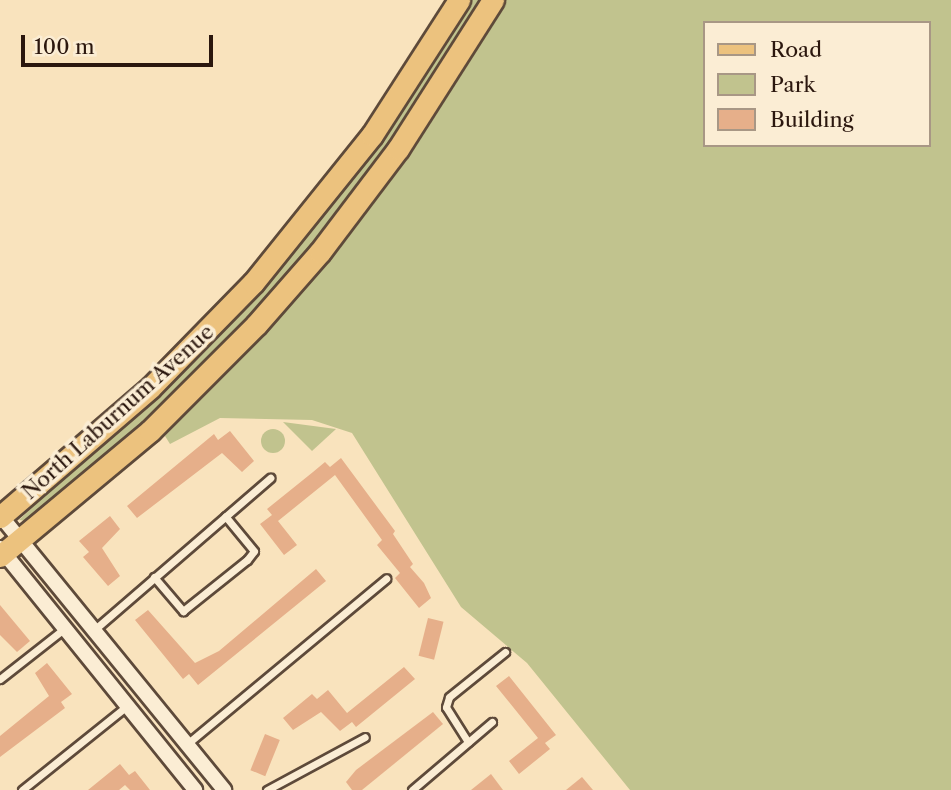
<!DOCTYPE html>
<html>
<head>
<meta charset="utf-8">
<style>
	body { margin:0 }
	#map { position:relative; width:951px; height:790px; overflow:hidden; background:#f9e3bd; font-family:"Libre Caslon Text",serif }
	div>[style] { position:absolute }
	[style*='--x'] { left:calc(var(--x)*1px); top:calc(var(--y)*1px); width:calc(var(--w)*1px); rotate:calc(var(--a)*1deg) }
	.green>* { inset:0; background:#c1c38e }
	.round { border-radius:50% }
	.building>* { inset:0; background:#e6af8a; transform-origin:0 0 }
	.roads { filter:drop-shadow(2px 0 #5e4a3a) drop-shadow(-2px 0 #5e4a3a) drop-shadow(0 2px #5e4a3a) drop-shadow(0 -2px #5e4a3a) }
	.lane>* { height:7px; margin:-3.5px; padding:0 3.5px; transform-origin:3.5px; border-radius:3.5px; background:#fbedd4 }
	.street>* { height:14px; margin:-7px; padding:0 7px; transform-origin:7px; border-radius:7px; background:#fbedd4 }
	.primary>* { height:21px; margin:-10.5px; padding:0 10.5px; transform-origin:10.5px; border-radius:10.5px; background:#ecc27e }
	span { translate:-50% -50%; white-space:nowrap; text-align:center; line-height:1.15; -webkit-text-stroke:7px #fbedd4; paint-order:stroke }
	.street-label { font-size:21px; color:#2b170e }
	.legend { position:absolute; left:703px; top:21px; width:228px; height:126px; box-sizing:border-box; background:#fbedd4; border:2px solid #a89785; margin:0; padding:9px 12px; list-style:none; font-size:21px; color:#2b170e }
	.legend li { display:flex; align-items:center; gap:14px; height:35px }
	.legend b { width:35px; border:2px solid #a89785 }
	.scale { position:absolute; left:21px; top:35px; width:192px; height:32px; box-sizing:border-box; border:4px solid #2b170e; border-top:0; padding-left:9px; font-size:21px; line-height:24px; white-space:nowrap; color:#2b170e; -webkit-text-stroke:5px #fbedd4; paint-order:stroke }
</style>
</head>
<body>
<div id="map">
	<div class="green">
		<i style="clip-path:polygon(466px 0,484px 0,451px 57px,346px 207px,277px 289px,206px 365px,114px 450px,27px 521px,19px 520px,183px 365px)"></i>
		<i style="clip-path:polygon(evenodd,505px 0,951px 0,951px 790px,630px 790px,527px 663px,461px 607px,352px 433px,312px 420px,220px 418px,170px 444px,165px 436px,250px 345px,369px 203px,505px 0,704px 23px,928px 23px,928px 145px,704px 145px,704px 23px)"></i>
		<i style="clip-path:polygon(283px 422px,336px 429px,312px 451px)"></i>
		<i class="round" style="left:261px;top:429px;width:24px;height:24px"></i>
	</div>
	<div class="building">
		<i style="clip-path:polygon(230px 431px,254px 461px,242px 472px,222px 453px,137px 518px,127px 506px,214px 434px,218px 440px)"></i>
		<i style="clip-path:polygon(341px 458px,395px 531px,393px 534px,413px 564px,410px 567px,424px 583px,431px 598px,419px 608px,395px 578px,400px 573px,377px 545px,382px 540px,335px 475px,278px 521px,297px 545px,284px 555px,260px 524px,272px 515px,267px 509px,313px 472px,325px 462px,330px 467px)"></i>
		<i style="clip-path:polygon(110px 516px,120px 529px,102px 548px,120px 576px,108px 586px,83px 557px,89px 552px,79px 541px)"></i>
		<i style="clip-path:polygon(316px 569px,326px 581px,198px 685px,189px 674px,183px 679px,135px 620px,148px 610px,195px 663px,219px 651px)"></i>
		<i style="clip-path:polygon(0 605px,30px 641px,17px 652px,0 635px)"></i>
		<i style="left:428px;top:618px;width:16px;height:39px;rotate:14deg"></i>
		<i style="clip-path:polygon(47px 663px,72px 694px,61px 702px,65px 708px,0 757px,0 736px,49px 696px,35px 673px)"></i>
		<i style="clip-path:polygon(404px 667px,415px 679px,356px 727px,352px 722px,340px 731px,321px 712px,293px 730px,283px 718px,312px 694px,317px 699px,328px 690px,347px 713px)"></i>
		<i style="clip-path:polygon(509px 676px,556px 735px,545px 743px,550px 749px,519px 774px,509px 761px,538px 738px,496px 686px)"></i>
		<i style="clip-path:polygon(433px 712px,443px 724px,362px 790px,352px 790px,346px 782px,356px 770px)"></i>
		<i style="left:265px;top:734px;width:16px;height:39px;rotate:22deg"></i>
		<i style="clip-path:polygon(120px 764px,129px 775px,135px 771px,150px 790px,130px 790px,125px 785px,119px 790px,88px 790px)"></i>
		<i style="clip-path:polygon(491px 774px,503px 790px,471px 790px)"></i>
		<i style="clip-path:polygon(582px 777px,593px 790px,566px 790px)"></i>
	</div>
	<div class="roads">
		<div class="lane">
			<i style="--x:154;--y:577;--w:45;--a:49.5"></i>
			<i style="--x:183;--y:611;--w:82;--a:-38.6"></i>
			<i style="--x:247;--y:560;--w:11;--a:-52"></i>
			<i style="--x:254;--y:551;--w:45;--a:-129.6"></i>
			<i style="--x:94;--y:630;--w:233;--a:-40.8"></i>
			<i style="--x:0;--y:679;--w:83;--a:-38.1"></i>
			<i style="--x:468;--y:742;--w:41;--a:-122.2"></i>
			<i style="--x:446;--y:707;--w:10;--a:-73"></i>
			<i style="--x:449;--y:697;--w:72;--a:-38.8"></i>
			<i style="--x:187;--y:744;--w:259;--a:-39.7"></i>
			<i style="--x:22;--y:790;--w:134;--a:-38.7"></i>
			<i style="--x:267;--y:790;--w:111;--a:-28.4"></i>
			<i style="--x:412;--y:790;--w:105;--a:-40.4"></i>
		</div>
		<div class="street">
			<i style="--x:0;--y:515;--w:355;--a:50.8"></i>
			<i style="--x:0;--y:548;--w:311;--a:51.1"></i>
		</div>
		<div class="primary">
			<i style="--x:0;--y:517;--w:199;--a:-40.7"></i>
			<i style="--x:151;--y:387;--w:146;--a:-45.6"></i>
			<i style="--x:253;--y:283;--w:190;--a:-51.2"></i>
			<i style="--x:372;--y:135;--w:161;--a:-57.2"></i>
			<i style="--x:0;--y:556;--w:195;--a:-39.8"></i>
			<i style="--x:150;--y:431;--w:150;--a:-45"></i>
			<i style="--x:256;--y:325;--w:97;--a:-48.8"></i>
			<i style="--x:320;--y:252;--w:129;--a:-52.9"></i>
			<i style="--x:398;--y:149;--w:177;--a:-57.5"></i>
		</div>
	</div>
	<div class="street-label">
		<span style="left:118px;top:412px;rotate:-42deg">North Laburnum Avenue</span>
	</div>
	<ul class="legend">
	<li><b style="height:9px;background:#ecc27e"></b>Road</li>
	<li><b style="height:19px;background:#c1c38e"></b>Park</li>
	<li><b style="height:19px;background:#e6af8a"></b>Building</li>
	</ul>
	<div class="scale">100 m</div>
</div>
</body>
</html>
